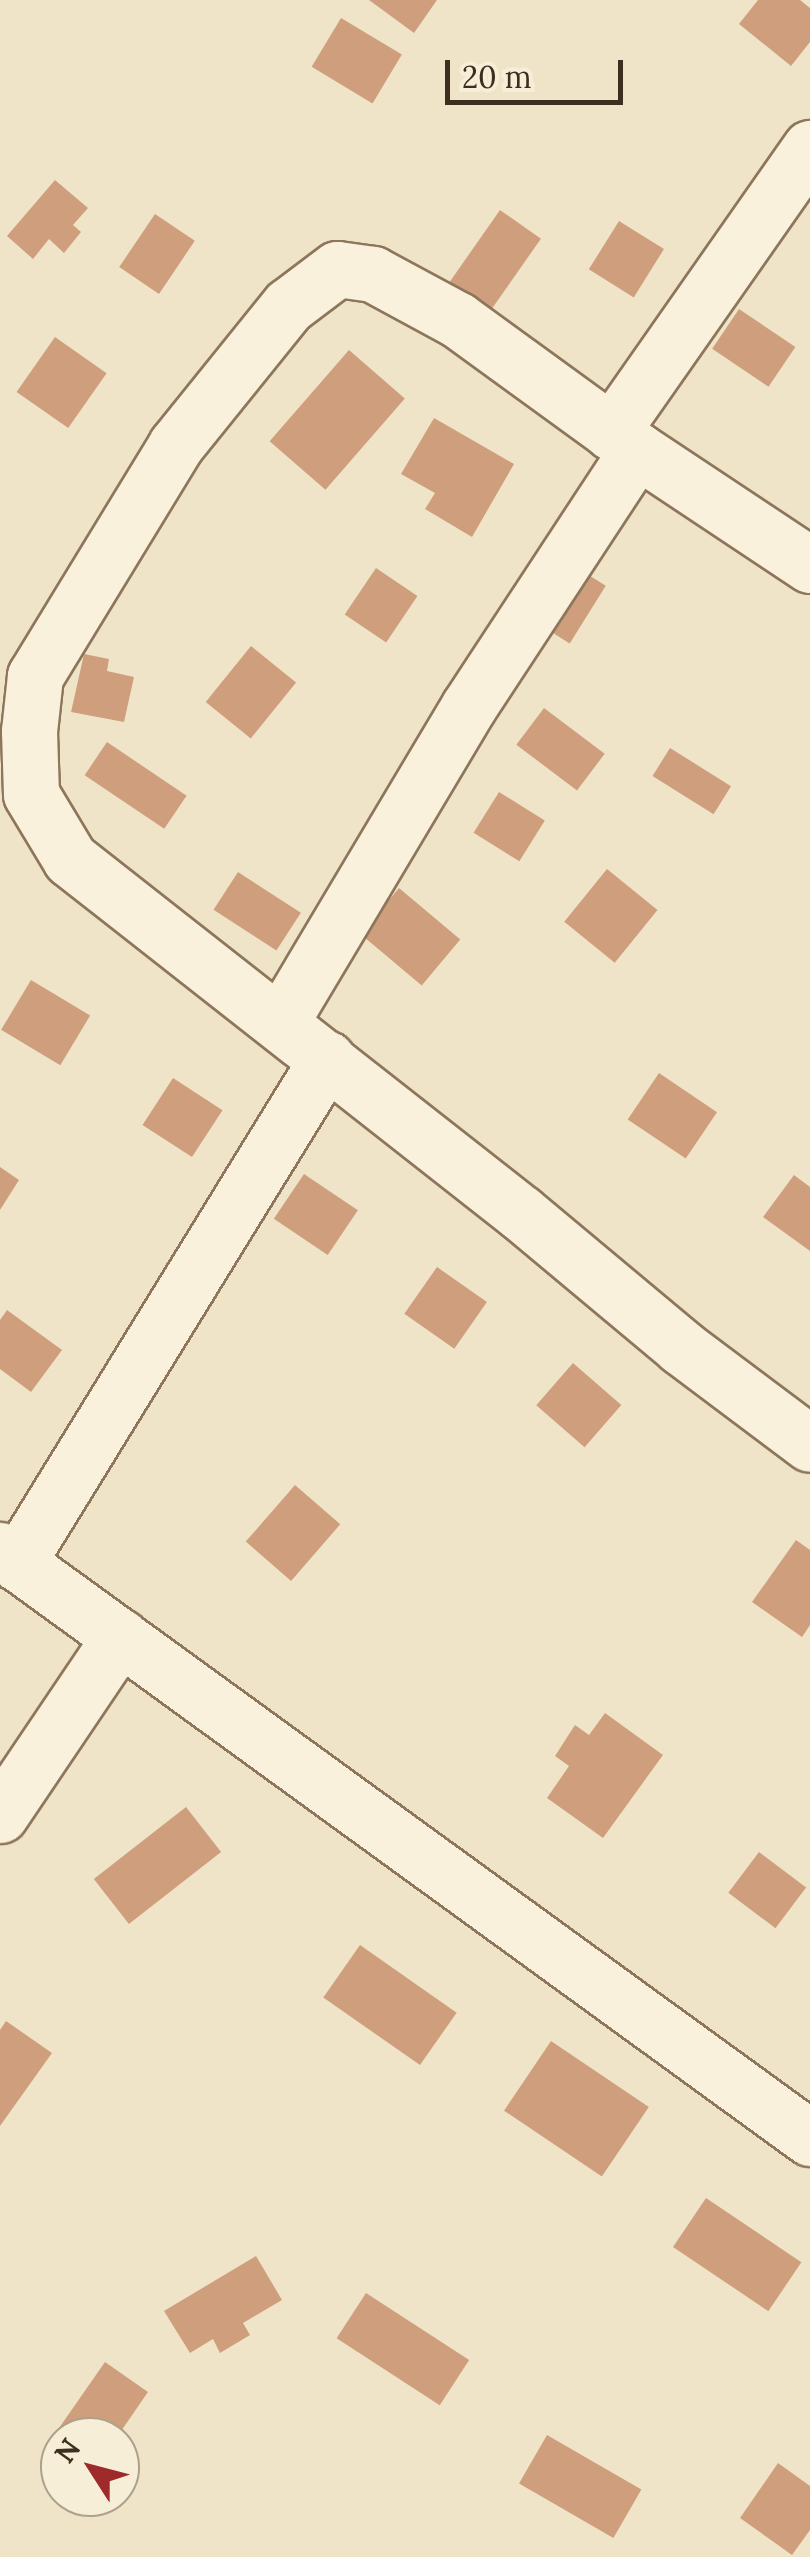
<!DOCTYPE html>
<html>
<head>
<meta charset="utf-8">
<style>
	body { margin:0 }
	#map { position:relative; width:810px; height:2557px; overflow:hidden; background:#f0e4c8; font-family:Lora,serif }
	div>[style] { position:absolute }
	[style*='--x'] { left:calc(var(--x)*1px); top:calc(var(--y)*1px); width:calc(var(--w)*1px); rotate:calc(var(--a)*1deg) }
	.building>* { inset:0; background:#cf9f7d; transform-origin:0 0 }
	.roads { filter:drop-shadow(2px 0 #8d765c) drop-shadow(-2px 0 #8d765c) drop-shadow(0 2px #8d765c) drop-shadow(0 -2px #8d765c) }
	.minor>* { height:55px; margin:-27.5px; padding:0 27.5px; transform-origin:27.5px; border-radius:27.5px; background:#faf1dc }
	span { translate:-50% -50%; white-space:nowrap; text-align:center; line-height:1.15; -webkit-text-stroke:8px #f7eed8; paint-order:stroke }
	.north { position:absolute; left:40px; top:2417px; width:100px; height:100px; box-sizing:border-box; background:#f7eed8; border:2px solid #ada18e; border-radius:50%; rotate:306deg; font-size:28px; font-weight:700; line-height:40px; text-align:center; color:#3d2e20 }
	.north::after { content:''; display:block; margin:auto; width:35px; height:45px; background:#9e2a2b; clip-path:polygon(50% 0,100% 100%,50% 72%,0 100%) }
	.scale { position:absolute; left:445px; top:60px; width:178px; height:45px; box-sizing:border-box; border:5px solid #3d2e20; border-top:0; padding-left:12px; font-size:30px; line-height:35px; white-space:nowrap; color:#3d2e20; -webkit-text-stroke:8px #f7eed8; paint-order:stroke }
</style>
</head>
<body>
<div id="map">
	<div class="building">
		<i style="clip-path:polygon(369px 0,437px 0,414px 33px)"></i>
		<i style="clip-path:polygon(758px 0,800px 0,810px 8px,810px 42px,791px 66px,739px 24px)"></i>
		<i style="left:341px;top:18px;width:71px;height:57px;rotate:31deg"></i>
		<i style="clip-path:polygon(55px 180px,88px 208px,73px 225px,81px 232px,64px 253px,49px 239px,33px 259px,7px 236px)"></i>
		<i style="left:500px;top:210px;width:50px;height:89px;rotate:35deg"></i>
		<i style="left:155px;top:214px;width:48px;height:64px;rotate:34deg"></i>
		<i style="left:619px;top:221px;width:53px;height:57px;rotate:32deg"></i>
		<i style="left:739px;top:309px;width:68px;height:48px;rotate:34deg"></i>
		<i style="left:55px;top:337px;width:63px;height:67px;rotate:35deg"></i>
		<i style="left:349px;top:350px;width:74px;height:121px;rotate:41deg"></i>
		<i style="clip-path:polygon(434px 418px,514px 464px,472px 537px,425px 509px,435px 493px,401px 474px)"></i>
		<i style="left:571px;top:564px;width:41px;height:68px;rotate:32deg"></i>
		<i style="left:376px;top:568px;width:50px;height:56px;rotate:34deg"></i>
		<i style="left:251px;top:646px;width:58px;height:72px;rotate:39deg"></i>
		<i style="clip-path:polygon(84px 654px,109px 659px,107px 671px,134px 677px,124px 722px,71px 712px)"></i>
		<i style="left:544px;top:708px;width:76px;height:46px;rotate:37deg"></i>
		<i style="left:107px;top:742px;width:96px;height:40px;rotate:34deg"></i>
		<i style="left:670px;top:748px;width:72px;height:33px;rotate:32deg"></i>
		<i style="left:499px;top:792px;width:54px;height:48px;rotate:32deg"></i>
		<i style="left:607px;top:869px;width:65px;height:68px;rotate:39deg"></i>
		<i style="left:238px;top:872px;width:75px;height:45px;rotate:33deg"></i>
		<i style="left:399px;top:888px;width:80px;height:60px;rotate:40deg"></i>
		<i style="left:31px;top:980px;width:69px;height:58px;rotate:31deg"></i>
		<i style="left:659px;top:1073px;width:70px;height:56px;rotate:34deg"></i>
		<i style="left:173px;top:1078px;width:59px;height:56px;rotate:33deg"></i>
		<i style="clip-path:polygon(0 1167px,19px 1180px,0 1210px)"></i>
		<i style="left:304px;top:1174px;width:65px;height:54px;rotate:34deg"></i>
		<i style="clip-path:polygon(794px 1175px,810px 1187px,810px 1251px,763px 1217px)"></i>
		<i style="left:437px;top:1267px;width:61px;height:57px;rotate:35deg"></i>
		<i style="clip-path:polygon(7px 1310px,62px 1350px,31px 1392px,0 1369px,0 1320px)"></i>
		<i style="left:573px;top:1363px;width:64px;height:56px;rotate:41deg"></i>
		<i style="left:295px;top:1485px;width:60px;height:75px;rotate:41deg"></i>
		<i style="clip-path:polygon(796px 1540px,810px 1550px,810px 1625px,802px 1637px,752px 1602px)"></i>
		<i style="clip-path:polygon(605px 1713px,663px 1755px,603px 1838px,547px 1798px,569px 1766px,555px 1756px,575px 1725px,589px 1735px)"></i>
		<i style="left:186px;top:1807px;width:57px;height:117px;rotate:52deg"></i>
		<i style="left:759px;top:1852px;width:59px;height:51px;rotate:37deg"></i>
		<i style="left:360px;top:1945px;width:118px;height:64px;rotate:35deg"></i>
		<i style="clip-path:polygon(6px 2021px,52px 2053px,0 2126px,0 2030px)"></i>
		<i style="left:551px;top:2041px;width:118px;height:84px;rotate:34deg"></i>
		<i style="left:706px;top:2198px;width:115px;height:59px;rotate:34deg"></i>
		<i style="clip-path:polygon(256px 2256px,282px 2300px,243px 2323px,250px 2335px,220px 2353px,213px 2339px,190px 2353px,164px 2311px)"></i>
		<i style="left:366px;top:2293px;width:123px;height:54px;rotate:33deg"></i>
		<i style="clip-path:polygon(105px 2362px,148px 2392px,117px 2437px,60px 2437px,60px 2463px,43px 2451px)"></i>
		<i style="left:547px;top:2435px;width:109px;height:56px;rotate:30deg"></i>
		<i style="clip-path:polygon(778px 2463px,810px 2486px,810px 2530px,792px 2555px,740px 2518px)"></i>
	</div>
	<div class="roads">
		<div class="minor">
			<i style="--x:611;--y:432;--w:347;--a:-55"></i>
			<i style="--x:810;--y:565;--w:208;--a:-146.4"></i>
			<i style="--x:637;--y:450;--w:221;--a:-144"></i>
			<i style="--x:458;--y:320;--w:97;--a:-151.6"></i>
			<i style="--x:373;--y:274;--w:36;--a:-172"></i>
			<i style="--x:337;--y:269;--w:61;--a:142.9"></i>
			<i style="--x:288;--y:306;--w:179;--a:128.9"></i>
			<i style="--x:176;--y:445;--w:271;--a:121.4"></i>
			<i style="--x:35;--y:676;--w:55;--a:96.2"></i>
			<i style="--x:29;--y:731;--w:63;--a:88.2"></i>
			<i style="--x:31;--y:794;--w:76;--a:59"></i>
			<i style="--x:70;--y:859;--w:573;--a:38.13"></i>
			<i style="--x:521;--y:1213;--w:209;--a:39.9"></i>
			<i style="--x:681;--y:1347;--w:161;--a:36.9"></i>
			<i style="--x:280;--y:1023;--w:369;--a:-59.2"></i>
			<i style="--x:469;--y:706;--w:306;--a:-56.7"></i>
			<i style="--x:0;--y:1550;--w:1001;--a:35.98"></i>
			<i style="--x:17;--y:1563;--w:592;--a:-58.41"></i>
			<i style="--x:0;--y:1815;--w:215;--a:-56"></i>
		</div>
	</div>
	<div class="north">N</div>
	<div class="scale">20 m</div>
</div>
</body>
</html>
